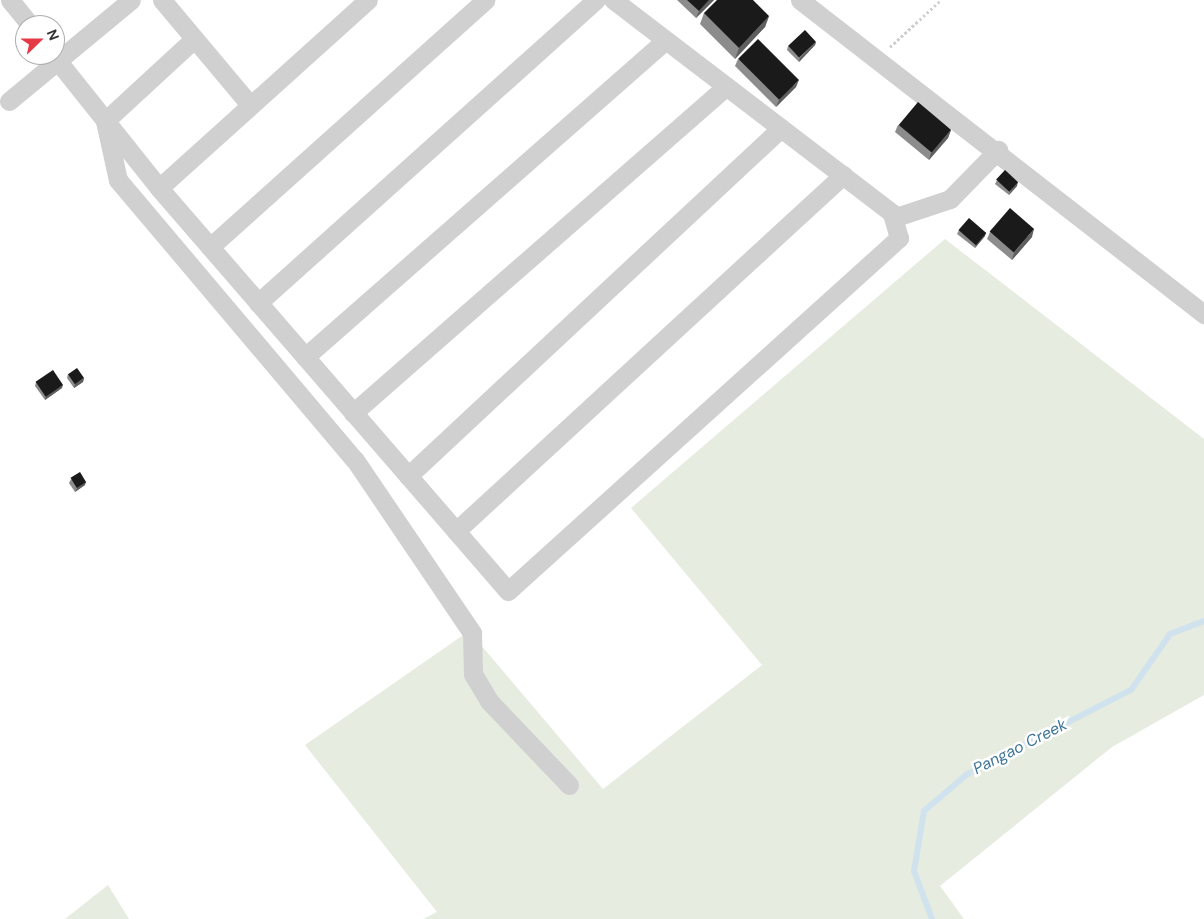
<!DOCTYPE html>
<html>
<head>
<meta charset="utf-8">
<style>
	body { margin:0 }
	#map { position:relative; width:1204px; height:919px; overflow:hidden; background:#fff; font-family:"DM Sans",sans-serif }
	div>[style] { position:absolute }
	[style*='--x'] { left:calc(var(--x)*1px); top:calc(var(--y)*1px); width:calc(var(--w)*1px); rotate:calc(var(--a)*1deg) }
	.green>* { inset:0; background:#e6ecdf }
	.stream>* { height:6px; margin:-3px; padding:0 3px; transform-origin:3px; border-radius:3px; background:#cfe2ee }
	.path>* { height:3px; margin-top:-1.5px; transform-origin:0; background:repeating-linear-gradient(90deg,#cdcdcd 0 2.5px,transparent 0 5px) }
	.minor>* { height:19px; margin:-9.5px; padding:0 9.5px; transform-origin:9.5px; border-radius:9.5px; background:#d0d0d0 }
	.wall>* { inset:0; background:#8c8c8c }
	.shaded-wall>* { inset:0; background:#5f5f5f }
	.building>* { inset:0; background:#1a1a1a; transform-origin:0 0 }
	span { translate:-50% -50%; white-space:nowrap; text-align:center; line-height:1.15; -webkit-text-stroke:5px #fff; paint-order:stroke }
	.water-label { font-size:16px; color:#3f7597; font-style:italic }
	.north { position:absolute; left:15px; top:15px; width:50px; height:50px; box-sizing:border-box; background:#fff; border:1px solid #adadad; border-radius:50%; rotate:68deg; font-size:14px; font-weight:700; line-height:20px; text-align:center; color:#333 }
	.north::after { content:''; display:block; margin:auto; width:18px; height:22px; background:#e63946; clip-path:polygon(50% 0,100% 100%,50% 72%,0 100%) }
</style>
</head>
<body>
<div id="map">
	<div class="green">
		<i style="clip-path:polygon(945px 239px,1204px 439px,1204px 695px,1112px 747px,940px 886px,964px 919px,423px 919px,437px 912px,305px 745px,469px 631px,603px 789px,762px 665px,631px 508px)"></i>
		<i style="clip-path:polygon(108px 885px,129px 919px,65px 919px)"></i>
	</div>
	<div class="stream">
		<i style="--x:932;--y:919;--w:51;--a:-110.6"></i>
		<i style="--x:914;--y:871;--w:61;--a:-80.5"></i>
		<i style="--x:924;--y:811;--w:55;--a:-40.6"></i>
		<i style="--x:966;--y:775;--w:186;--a:-27.3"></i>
		<i style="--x:1131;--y:690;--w:68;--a:-55.1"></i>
		<i style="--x:1170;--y:634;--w:36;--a:-21"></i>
	</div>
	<div class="path">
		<i style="--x:890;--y:47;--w:69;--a:-42.7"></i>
	</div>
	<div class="minor">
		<i style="--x:10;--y:0;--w:32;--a:51"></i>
		<i style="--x:162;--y:0;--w:137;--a:50"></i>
		<i style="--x:800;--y:0;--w:512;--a:37.86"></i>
		<i style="--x:194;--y:39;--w:121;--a:137.3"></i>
		<i style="--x:105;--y:121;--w:60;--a:77.6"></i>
		<i style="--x:118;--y:180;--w:367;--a:49.8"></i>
		<i style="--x:355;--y:460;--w:209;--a:55.9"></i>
		<i style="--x:472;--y:633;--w:41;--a:88.6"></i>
		<i style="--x:473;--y:674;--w:31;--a:59"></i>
		<i style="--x:489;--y:701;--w:116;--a:46.4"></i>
		<i style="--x:53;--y:55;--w:170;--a:51.4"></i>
		<i style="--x:159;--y:188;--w:533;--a:49.11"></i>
		<i style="--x:508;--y:591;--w:527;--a:-42.08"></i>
		<i style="--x:899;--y:238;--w:26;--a:-106"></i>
		<i style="--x:892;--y:213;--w:351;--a:-142.6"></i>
		<i style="--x:9;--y:101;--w:158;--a:-39.6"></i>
		<i style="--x:159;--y:188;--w:281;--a:-42"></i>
		<i style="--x:896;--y:217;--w:57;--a:-18.4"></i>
		<i style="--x:950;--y:199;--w:69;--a:-45.6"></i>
		<i style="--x:210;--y:247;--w:370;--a:-41.9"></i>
		<i style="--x:258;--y:303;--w:454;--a:-41.9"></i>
		<i style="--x:305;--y:357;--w:480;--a:-41.3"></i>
		<i style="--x:353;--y:413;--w:496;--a:-41.2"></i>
		<i style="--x:408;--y:476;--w:510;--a:-43.01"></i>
		<i style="--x:456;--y:531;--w:526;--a:-42.61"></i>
	</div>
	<div class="wall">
		<i style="clip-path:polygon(677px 0,714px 0,696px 18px)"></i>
		<i style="clip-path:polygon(704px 13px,769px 16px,765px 27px,735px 59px,700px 24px)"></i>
		<i style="clip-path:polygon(816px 42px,815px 45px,799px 62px,787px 50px,788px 46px)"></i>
		<i style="clip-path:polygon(738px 59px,796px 87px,776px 107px,735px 66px)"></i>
		<i style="clip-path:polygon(898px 125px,951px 130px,948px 138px,929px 160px,895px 132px)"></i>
		<i style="clip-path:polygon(997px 180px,1017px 186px,1009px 195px,995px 184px)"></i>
		<i style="clip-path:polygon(959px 230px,985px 236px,975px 248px,957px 234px)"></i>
		<i style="clip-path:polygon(990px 232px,1032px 237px,1012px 260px,987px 239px)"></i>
		<i style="clip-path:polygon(68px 374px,84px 378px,83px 382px,74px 388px,67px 378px)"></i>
		<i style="clip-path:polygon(36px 382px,62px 388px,45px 400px,35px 386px)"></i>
		<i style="clip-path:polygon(71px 479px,85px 485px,75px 492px,69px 483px)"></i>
	</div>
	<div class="shaded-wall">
		<i style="clip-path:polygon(709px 0,714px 0,696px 18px,699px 11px)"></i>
		<i style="clip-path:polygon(769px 16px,765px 27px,735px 59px,739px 48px)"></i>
		<i style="clip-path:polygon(816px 42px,815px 45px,799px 62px,800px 58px)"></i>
		<i style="clip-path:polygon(799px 80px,796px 87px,776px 107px,779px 100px)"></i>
		<i style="clip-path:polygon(951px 130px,948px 138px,929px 160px,931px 153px)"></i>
		<i style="clip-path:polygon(1018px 182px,1017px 186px,1009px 195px,1010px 192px)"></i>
		<i style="clip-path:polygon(1034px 229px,1032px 237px,1012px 260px,1014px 253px)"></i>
		<i style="clip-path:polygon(986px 233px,985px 236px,975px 248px,976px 245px)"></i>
		<i style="clip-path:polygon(84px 378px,83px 382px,74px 388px,75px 384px)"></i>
		<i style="clip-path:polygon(63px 385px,62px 388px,45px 400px,46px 396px)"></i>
		<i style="clip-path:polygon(86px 482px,85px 485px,75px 492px,77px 488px)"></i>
	</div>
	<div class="building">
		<i style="clip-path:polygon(687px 0,709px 0,699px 11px)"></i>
		<i style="clip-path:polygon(717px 0,753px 0,769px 16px,739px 48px,704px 13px)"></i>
		<i style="left:805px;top:30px;width:16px;height:23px;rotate:47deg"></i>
		<i style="left:758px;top:39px;width:58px;height:28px;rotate:45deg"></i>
		<i style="left:918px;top:102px;width:43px;height:30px;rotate:40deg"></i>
		<i style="left:1005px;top:170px;width:18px;height:13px;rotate:43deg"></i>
		<i style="left:1010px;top:208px;width:32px;height:31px;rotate:41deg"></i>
		<i style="left:969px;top:218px;width:23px;height:16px;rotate:41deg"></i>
		<i style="left:77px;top:368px;width:12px;height:11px;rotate:55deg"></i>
		<i style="left:53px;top:370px;width:18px;height:21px;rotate:56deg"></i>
		<i style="left:80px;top:472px;width:12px;height:11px;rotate:59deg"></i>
	</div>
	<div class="water-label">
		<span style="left:1020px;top:747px;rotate:-27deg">Pangao Creek</span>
	</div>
	<div class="north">N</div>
</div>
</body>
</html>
